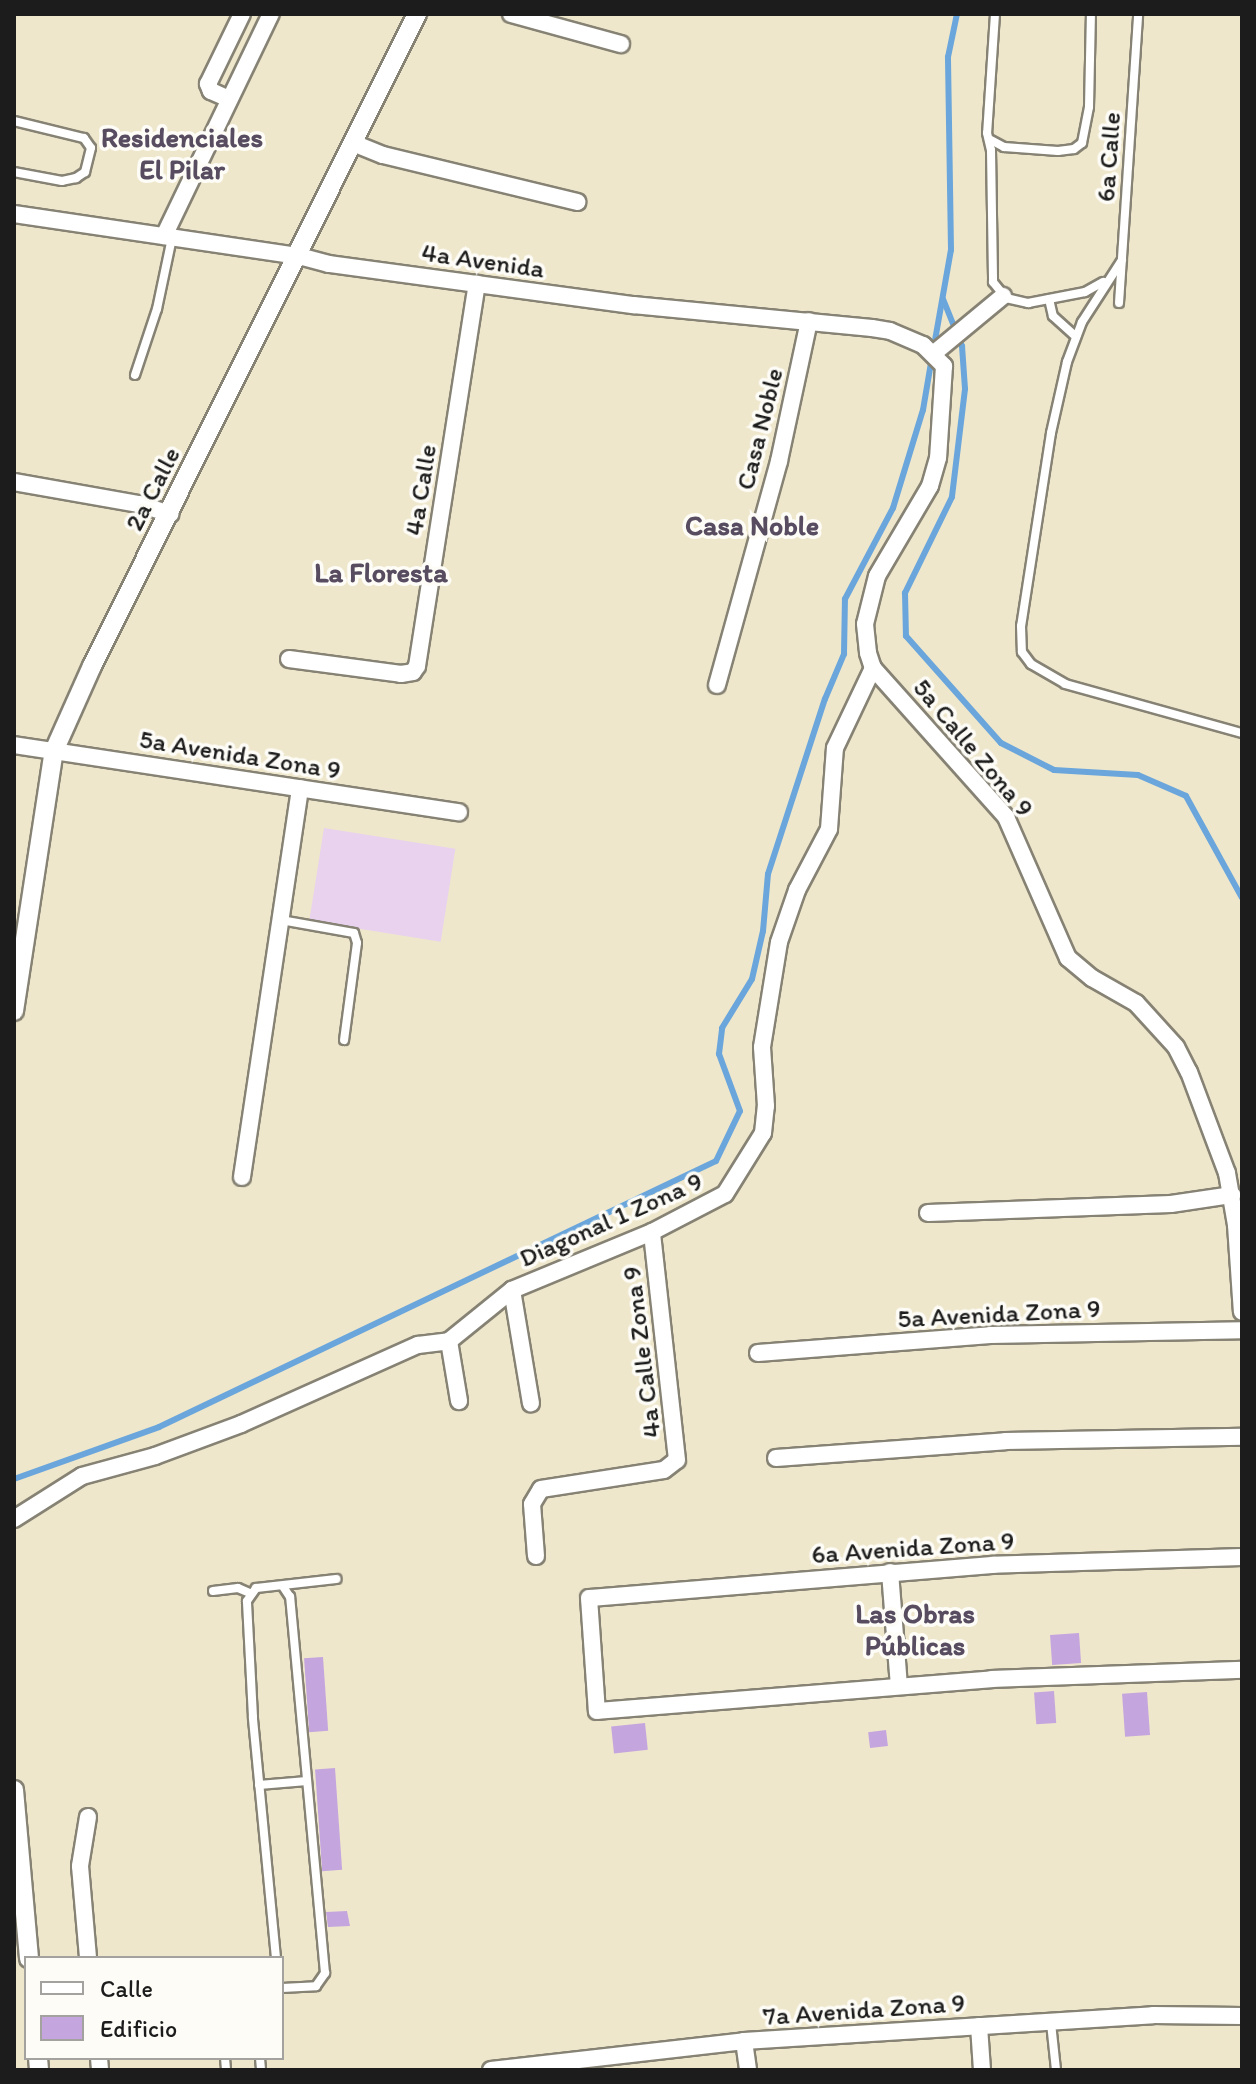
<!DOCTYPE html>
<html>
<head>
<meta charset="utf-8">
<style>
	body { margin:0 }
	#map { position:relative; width:1256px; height:2084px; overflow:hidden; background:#efe7cc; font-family:Itim,sans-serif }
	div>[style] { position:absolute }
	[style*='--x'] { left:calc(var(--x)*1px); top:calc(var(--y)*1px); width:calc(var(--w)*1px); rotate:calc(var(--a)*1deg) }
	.built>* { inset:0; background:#e8d2ee; transform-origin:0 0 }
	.stream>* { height:6px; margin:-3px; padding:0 3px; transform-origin:3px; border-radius:3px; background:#6aa6db }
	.building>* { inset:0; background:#c5a5de; transform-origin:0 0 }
	.roads { filter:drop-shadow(2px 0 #868274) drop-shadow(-2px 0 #868274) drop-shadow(0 2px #868274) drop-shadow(0 -2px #868274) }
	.service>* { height:8px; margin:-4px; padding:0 4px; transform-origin:4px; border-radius:4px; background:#fff }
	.minor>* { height:16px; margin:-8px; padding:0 8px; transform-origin:8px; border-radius:8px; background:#fff }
	.tertiary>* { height:18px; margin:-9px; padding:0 9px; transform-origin:9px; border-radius:9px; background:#fff }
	span { translate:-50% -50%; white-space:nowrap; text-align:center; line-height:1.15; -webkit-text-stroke:7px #fdfcf7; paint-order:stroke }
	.street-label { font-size:26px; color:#1c1c1c }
	.neighbourhood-label { font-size:28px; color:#574c60; font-weight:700 }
	.frame { position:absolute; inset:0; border:16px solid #1c1c1c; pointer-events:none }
	.legend { position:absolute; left:24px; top:1956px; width:260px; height:104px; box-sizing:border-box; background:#fdfcf7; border:2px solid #a3a29f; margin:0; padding:10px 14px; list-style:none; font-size:24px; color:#1c1c1c }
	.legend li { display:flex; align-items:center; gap:16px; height:40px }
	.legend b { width:40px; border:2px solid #a3a29f }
</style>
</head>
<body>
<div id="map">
	<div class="built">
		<i style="left:324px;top:828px;width:133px;height:94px;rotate:9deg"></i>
	</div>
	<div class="stream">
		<i style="--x:943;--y:299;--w:51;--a:68"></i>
		<i style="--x:962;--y:346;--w:43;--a:86"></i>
		<i style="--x:965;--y:389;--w:109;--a:96.9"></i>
		<i style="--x:952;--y:497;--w:107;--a:116.1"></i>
		<i style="--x:905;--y:593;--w:43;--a:88.7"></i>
		<i style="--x:906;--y:636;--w:143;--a:48.4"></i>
		<i style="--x:1001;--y:743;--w:59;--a:27"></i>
		<i style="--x:1054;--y:770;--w:84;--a:3.4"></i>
		<i style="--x:1138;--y:775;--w:52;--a:23.6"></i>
		<i style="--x:1186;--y:796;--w:116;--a:61.2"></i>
		<i style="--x:934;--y:346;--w:97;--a:-80"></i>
		<i style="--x:951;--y:250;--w:193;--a:-90.9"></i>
		<i style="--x:948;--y:57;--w:44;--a:-78.2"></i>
		<i style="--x:14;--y:1479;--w:154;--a:-19.7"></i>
		<i style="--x:159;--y:1427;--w:617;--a:-25.53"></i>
		<i style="--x:716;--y:1161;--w:55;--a:-64.4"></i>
		<i style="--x:740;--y:1111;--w:61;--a:-110.2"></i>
		<i style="--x:719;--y:1054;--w:26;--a:-83"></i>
		<i style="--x:722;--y:1028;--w:57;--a:-58.5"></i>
		<i style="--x:752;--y:979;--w:49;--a:-77.1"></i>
		<i style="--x:763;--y:931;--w:57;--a:-85"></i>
		<i style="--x:768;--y:874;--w:184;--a:-72"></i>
		<i style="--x:825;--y:699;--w:49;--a:-67.1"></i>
		<i style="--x:844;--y:654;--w:55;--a:-89"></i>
		<i style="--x:845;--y:599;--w:103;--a:-62.2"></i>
		<i style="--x:893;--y:508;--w:102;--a:-73"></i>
		<i style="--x:923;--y:410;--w:54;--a:-80.4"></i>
	</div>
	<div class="building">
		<i style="left:1079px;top:1633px;width:30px;height:29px;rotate:86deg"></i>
		<i style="left:323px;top:1657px;width:74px;height:19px;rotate:86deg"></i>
		<i style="left:1054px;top:1691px;width:32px;height:20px;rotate:86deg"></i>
		<i style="left:1147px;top:1692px;width:43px;height:25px;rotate:86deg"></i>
		<i style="left:645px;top:1723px;width:27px;height:34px;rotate:84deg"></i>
		<i style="left:886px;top:1730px;width:16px;height:18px;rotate:83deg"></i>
		<i style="left:335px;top:1768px;width:102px;height:20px;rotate:86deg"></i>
		<i style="clip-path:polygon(347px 1911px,350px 1926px,328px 1927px,326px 1912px)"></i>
	</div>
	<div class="roads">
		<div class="service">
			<i style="--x:995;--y:14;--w:119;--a:93.8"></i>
			<i style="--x:987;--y:133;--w:17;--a:77"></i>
			<i style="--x:991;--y:150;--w:132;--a:89.1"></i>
			<i style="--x:993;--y:282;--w:21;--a:51"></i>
			<i style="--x:1006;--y:298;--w:23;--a:13"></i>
			<i style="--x:1028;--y:303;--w:58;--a:-10.9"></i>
			<i style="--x:1085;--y:292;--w:21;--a:-29"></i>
			<i style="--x:14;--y:121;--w:72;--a:13.7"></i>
			<i style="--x:84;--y:138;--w:12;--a:55"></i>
			<i style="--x:91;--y:148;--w:25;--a:104"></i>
			<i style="--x:85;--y:172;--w:11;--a:146"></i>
			<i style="--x:76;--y:178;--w:14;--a:168"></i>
			<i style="--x:62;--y:181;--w:49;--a:-169.4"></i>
			<i style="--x:989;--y:139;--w:17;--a:28"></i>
			<i style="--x:1004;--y:147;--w:54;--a:4.2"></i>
			<i style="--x:1058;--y:151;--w:16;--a:-7"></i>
			<i style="--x:1074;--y:149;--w:10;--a:-37"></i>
			<i style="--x:1082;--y:143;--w:37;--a:-79"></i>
			<i style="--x:1089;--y:107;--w:93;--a:-88.8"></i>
			<i style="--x:1122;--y:260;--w:74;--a:122.8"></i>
			<i style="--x:1082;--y:322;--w:43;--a:110.6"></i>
			<i style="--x:1067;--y:362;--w:73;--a:102.7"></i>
			<i style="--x:1051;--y:433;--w:195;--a:98.8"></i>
			<i style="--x:1021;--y:626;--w:26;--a:88"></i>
			<i style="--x:1022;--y:652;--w:15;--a:53"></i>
			<i style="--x:1031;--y:664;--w:39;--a:30"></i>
			<i style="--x:1065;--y:684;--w:184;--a:15.5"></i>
			<i style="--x:1049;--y:299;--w:17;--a:77"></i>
			<i style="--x:1053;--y:316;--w:31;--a:42"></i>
			<i style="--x:1119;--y:303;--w:290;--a:-86.2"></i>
			<i style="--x:135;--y:375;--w:70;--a:-71.6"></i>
			<i style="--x:157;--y:309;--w:73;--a:-78.1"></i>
			<i style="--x:281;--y:920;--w:74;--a:10.1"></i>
			<i style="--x:354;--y:933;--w:10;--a:73"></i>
			<i style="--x:357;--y:943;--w:98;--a:97.6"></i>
			<i style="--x:213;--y:1591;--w:25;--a:-7"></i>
			<i style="--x:238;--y:1588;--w:13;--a:23"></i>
			<i style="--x:259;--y:1785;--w:48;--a:-4.8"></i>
			<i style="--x:276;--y:1958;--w:242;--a:-95.5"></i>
			<i style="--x:253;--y:1717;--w:116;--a:-93"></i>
			<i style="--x:247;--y:1601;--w:16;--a:-55"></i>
			<i style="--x:256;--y:1588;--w:81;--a:-6.4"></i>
			<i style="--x:282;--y:1988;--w:34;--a:-3"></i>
			<i style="--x:316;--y:1986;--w:16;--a:-55"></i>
			<i style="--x:325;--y:1973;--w:378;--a:-95.3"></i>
			<i style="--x:290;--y:1597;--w:11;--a:-124"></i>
			<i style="--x:1051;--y:2023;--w:47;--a:83.9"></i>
			<i style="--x:225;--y:2058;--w:12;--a:85"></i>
			<i style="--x:260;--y:2058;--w:12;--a:85"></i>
		</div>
		<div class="minor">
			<i style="--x:511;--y:14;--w:114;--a:15.3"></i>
			<i style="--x:229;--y:99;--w:20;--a:-156"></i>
			<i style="--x:211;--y:91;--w:8;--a:-113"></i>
			<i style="--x:208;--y:84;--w:78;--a:-64.1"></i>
			<i style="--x:353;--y:143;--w:32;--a:22"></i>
			<i style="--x:383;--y:155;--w:200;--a:13.6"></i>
			<i style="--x:14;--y:214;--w:288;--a:8.4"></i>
			<i style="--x:299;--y:256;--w:31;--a:15"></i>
			<i style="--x:329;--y:264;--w:307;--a:7.7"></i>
			<i style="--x:633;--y:305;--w:240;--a:5.5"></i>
			<i style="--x:872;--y:328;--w:18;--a:9"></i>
			<i style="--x:890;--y:331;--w:36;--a:23"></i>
			<i style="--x:923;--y:345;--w:30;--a:45"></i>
			<i style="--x:944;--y:366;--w:92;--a:93.7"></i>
			<i style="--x:938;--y:458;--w:29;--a:106"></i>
			<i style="--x:930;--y:486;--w:104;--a:120.5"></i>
			<i style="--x:877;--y:576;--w:49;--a:104"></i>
			<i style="--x:865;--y:624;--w:29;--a:84"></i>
			<i style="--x:868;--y:653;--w:16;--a:72"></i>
			<i style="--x:873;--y:668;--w:200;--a:48.2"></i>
			<i style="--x:1006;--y:817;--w:154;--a:66.3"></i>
			<i style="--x:1068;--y:958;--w:31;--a:40"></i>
			<i style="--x:1092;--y:978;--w:51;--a:29.6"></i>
			<i style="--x:1136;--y:1003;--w:59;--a:47.7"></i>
			<i style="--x:1176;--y:1047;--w:28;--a:63"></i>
			<i style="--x:1189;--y:1072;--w:108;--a:69.4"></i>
			<i style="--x:1227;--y:1173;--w:53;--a:80.2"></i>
			<i style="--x:1236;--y:1225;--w:87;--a:86.1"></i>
			<i style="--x:164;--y:236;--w:246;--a:-64.3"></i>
			<i style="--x:933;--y:354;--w:91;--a:-39.6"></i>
			<i style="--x:14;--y:482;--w:127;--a:10"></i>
			<i style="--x:139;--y:504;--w:33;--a:18"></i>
			<i style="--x:289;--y:659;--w:113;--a:7.6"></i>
			<i style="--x:401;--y:674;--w:12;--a:-9"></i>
			<i style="--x:413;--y:672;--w:7;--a:-56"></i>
			<i style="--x:417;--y:666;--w:387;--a:-81.1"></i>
			<i style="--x:717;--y:685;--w:232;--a:-74.5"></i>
			<i style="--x:779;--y:461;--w:143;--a:-77.9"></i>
			<i style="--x:14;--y:745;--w:450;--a:8.6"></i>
			<i style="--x:242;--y:1177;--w:393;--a:-81.5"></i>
			<i style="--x:928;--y:1213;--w:243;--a:-2.1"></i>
			<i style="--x:1171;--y:1204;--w:62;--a:-8.4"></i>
			<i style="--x:512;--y:1290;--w:115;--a:80.5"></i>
			<i style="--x:449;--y:1341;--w:61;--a:80.5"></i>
			<i style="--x:758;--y:1353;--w:233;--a:-4.4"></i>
			<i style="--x:990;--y:1335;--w:252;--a:-1.1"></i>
			<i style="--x:776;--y:1458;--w:230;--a:-4.2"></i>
			<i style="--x:1005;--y:1441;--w:237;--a:-1"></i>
			<i style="--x:14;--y:1519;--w:80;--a:-32.3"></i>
			<i style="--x:82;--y:1476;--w:76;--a:-15.3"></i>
			<i style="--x:155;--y:1456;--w:92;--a:-20.4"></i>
			<i style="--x:241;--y:1424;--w:194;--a:-24.1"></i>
			<i style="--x:418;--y:1345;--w:31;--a:-7"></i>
			<i style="--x:449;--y:1341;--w:81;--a:-39"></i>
			<i style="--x:512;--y:1290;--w:152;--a:-22.5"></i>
			<i style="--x:652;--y:1232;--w:82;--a:-27.5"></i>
			<i style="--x:725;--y:1194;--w:72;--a:-58.1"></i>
			<i style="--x:763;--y:1133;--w:27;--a:-84"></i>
			<i style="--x:766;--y:1106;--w:59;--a:-93.9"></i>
			<i style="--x:762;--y:1047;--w:106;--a:-80.8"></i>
			<i style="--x:779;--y:942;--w:55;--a:-70.9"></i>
			<i style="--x:797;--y:890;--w:69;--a:-62.3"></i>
			<i style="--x:829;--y:829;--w:81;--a:-85.8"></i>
			<i style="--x:835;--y:748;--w:89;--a:-64.6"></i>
			<i style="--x:536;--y:1556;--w:52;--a:-94.4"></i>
			<i style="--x:532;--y:1504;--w:17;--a:-59"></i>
			<i style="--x:541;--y:1489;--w:124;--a:-8.8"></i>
			<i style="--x:664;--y:1470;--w:16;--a:-38"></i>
			<i style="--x:677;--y:1460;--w:229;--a:-96.3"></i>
			<i style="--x:1242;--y:1557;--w:249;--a:178.2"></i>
			<i style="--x:993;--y:1565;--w:405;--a:175.3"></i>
			<i style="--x:589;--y:1598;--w:113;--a:86"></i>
			<i style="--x:597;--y:1711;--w:396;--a:-4.6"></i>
			<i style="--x:992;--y:1679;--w:250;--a:-2.1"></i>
			<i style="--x:890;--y:1572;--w:114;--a:85.5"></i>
			<i style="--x:88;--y:1817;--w:50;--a:99.3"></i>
			<i style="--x:80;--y:1866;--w:92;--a:85"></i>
			<i style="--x:979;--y:2026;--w:44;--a:86.1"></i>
			<i style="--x:744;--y:2041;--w:29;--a:82"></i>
			<i style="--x:99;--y:2058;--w:12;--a:85"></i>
			<i style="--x:491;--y:2070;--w:255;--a:-6.5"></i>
			<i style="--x:744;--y:2041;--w:410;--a:-3.6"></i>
			<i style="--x:1153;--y:2015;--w:89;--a:0.6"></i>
		</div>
		<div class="tertiary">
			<i style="--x:14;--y:1011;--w:263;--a:-81.3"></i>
			<i style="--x:54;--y:751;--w:93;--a:-65.9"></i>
			<i style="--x:92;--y:666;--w:729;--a:-63.51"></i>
			<i style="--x:14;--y:1790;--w:169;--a:84.9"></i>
			<i style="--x:38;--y:2058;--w:12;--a:85"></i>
		</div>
	</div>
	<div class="street-label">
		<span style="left:1109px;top:157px;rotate:-86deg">6a Calle</span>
		<span style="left:483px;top:261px;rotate:8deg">4a Avenida</span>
		<span style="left:760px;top:429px;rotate:-76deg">Casa Noble</span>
		<span style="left:153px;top:489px;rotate:-63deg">2a Calle</span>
		<span style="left:421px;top:490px;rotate:-81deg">4a Calle</span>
		<span style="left:973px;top:748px;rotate:50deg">5a Calle Zona 9</span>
		<span style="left:240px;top:755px;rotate:9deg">5a Avenida Zona 9</span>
		<span style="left:611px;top:1220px;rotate:-24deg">Diagonal 1 Zona 9</span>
		<span style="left:999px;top:1314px;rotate:-3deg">5a Avenida Zona 9</span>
		<span style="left:642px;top:1352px;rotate:-97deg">4a Calle Zona 9</span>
		<span style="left:913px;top:1548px;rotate:-4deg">6a Avenida Zona 9</span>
		<span style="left:864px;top:2010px;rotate:-4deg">7a Avenida Zona 9</span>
	</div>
	<div class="neighbourhood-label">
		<span style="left:182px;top:153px">Residenciales<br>El Pilar</span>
		<span style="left:752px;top:525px">Casa Noble</span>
		<span style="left:381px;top:572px">La Floresta</span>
		<span style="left:915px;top:1629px">Las Obras<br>Públicas</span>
	</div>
	<div class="frame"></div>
	<ul class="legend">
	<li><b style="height:10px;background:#fff"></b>Calle</li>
	<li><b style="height:22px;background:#c5a5de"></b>Edificio</li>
	</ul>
</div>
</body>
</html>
